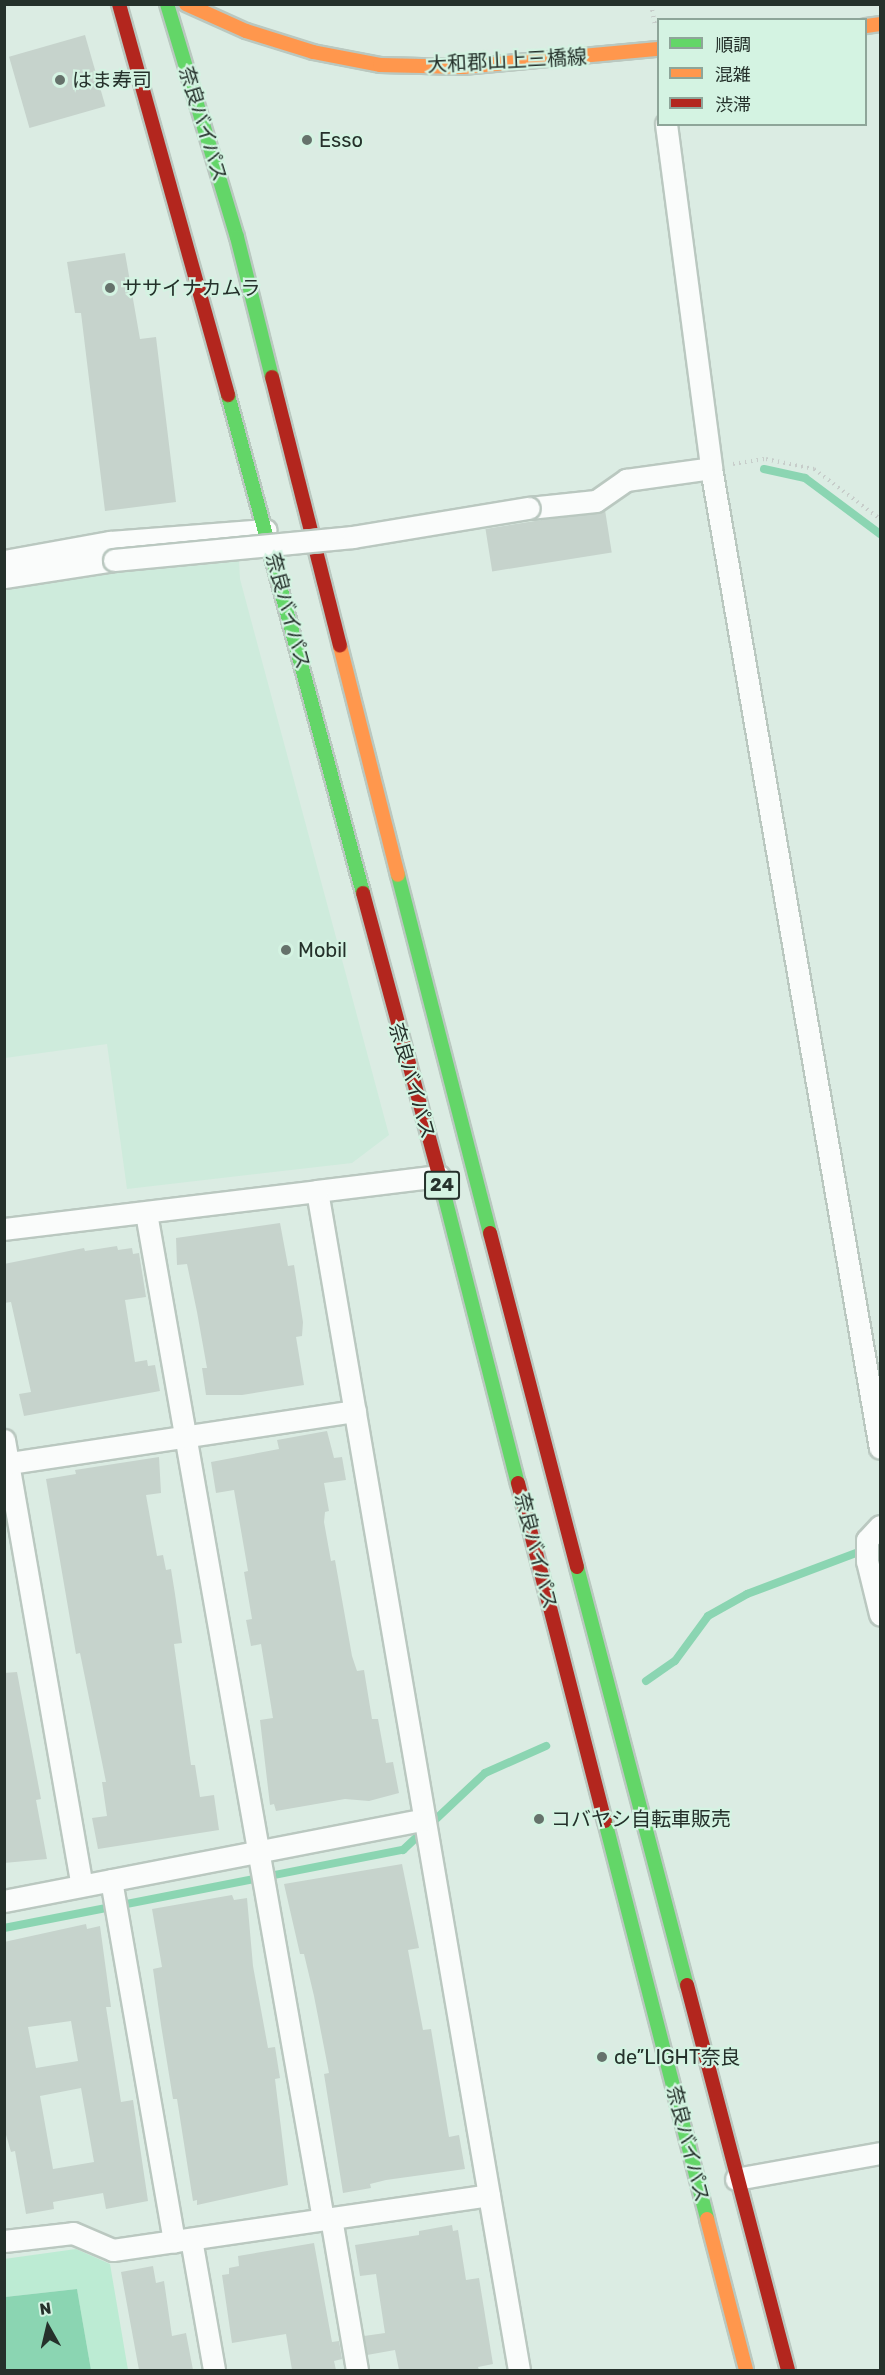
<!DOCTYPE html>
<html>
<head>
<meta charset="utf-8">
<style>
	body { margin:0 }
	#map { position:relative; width:885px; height:2375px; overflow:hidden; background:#dbece3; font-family:Rubik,"Noto Sans JP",sans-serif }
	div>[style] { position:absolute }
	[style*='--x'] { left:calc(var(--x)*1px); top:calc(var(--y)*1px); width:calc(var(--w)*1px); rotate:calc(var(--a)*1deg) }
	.built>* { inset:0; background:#ceebdc }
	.green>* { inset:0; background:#bcebd3 }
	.water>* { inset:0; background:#8bd5b2 }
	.stream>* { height:8px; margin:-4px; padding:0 4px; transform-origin:4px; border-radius:4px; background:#8bd5b2 }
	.building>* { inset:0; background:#c6d3cc; transform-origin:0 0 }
	.path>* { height:4px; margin-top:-2px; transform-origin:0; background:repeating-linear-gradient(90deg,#c7cdca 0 1.5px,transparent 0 6px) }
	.roads { filter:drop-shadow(2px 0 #bac8c0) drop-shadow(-2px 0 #bac8c0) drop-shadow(0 2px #bac8c0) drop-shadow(0 -2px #bac8c0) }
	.street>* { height:21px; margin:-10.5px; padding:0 10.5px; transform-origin:10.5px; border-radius:10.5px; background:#fafcfb }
	.fast>* { height:14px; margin:-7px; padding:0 7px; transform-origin:7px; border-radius:7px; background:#63d668 }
	.slow>* { height:14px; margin:-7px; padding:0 7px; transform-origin:7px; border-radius:7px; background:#ff974d }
	.jam>* { height:14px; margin:-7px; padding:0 7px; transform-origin:7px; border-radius:7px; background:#b3261e }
	.bridges { filter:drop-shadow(2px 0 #bac8c0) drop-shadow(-2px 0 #bac8c0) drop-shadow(0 2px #bac8c0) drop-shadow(0 -2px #bac8c0) }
	.street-bridge>* { height:21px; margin:-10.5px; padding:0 10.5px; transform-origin:10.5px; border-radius:10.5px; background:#fafcfb }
	.dots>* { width:16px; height:16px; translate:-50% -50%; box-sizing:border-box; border:3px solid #d4f3e2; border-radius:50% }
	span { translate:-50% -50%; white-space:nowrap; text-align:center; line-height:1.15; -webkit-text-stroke:4.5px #d4f3e2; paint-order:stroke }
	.shield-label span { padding:2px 4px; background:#d4f3e2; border:2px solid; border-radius:4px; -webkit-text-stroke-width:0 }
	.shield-label { font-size:18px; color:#25312b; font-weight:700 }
	.street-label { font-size:20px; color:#25312b }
	.poi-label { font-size:20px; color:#25312b }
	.left { translate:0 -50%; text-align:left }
	.frame { position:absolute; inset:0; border:6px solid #25312b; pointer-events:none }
	.legend { position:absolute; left:657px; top:18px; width:210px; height:108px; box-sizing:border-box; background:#d4f3e2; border:2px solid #8ea599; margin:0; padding:8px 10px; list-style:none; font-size:18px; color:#25312b }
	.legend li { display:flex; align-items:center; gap:12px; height:30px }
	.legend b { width:30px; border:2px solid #8ea599 }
	.north { position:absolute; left:18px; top:2297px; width:60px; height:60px; -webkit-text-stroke:4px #d4f3e2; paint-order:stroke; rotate:352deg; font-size:16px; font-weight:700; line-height:24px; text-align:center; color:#25312b }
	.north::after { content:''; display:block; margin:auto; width:21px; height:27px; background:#25312b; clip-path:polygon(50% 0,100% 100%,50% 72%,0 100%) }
</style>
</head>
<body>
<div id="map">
	<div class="built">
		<i style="clip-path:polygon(238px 541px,240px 579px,389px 1135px,352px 1163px,127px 1189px,107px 1044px,5px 1058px,4px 572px)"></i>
	</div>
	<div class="green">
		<i style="clip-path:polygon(76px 2249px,110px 2264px,128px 2370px,91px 2370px,77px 2289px,5px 2297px,4px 2259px)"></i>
	</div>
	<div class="water">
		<i style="clip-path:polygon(77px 2289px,91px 2370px,5px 2370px,5px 2297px)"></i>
	</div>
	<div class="stream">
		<i style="--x:764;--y:469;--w:42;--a:12.4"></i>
		<i style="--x:805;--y:478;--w:94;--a:36.7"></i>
		<i style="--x:646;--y:1681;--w:35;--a:-35"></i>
		<i style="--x:675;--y:1661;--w:56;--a:-53.7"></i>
		<i style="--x:708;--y:1616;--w:45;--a:-29.4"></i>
		<i style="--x:747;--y:1594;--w:142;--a:-20.6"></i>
		<i style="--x:4;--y:1928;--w:407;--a:-11.1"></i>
		<i style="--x:403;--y:1850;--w:112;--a:-43.2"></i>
		<i style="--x:485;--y:1773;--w:67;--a:-23.9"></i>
	</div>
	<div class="building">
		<i style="left:85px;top:35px;width:74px;height:79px;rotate:74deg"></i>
		<i style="clip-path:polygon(125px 253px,140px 339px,156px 337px,176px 502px,105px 511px,81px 313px,75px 313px,67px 262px)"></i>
		<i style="left:605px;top:510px;width:43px;height:121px;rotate:81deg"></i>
		<i style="clip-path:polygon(280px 1223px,288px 1266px,294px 1265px,303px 1322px,302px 1336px,296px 1337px,304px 1385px,242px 1395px,206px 1395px,202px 1368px,207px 1368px,197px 1312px,187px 1264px,177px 1265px,176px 1238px)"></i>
		<i style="clip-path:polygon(117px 1246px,118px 1250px,132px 1248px,133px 1254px,139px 1253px,146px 1297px,125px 1300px,135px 1362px,147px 1360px,148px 1366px,155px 1365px,160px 1391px,24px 1416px,19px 1394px,31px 1392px,11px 1302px,4px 1303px,4px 1264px,84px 1248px,85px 1251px)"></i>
		<i style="clip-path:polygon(327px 1431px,334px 1458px,342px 1457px,346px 1480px,324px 1483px,329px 1511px,325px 1512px,324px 1522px,331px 1561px,335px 1560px,352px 1656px,357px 1671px,364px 1670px,372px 1719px,378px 1719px,386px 1763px,393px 1762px,399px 1793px,369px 1801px,345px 1799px,276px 1811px,274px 1804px,270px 1805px,260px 1720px,273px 1718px,261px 1644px,251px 1646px,246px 1620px,252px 1619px,244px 1572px,248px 1571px,234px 1490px,216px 1493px,211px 1462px,279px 1449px,277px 1440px)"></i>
		<i style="clip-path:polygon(159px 1457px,161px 1493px,146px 1495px,157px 1556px,163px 1555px,166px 1570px,171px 1569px,175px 1594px,182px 1643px,174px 1644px,191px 1765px,195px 1765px,200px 1797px,214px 1795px,219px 1830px,98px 1849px,92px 1818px,107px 1816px,102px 1782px,106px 1782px,80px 1653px,76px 1654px,46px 1479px,76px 1474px,75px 1470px)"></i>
		<i style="clip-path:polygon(17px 1672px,41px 1799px,36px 1800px,47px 1859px,4px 1863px,4px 1673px)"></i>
		<i style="clip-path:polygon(402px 1864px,419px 1948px,408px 1950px,423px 2030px,431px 2029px,449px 2137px,459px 2135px,465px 2169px,386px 2180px,370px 2184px,371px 2188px,343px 2193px,324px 2074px,329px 2073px,314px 1996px,304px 1954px,300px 1954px,284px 1884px)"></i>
		<i style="clip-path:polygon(232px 1895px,234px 1900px,247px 1898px,253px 1966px,268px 2048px,275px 2047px,280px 2078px,275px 2079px,288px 2185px,197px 2205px,197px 2200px,193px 2201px,177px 2099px,173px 2099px,161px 2025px,153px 1969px,162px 1967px,152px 1909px)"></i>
		<i style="clip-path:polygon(evenodd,86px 1924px,87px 1929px,100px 1926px,111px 2007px,106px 2007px,121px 2102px,133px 2100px,148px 2201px,106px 2209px,103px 2193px,53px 2202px,54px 2209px,26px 2214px,15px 2151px,11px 2152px,4px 2128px,4px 1942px,86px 1924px,71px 2021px,78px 2061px,36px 2068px,28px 2027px,71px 2021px,86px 1924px,81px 2088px,94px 2162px,53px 2169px,40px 2096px,81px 2088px)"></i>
		<i style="clip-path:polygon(452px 2225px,453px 2231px,458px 2230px,466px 2280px,479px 2278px,493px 2364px,478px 2367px,479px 2370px,399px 2370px,395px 2350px,367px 2355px,364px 2336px,385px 2333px,376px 2274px,360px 2276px,355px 2245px,419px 2235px,419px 2231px)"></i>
		<i style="clip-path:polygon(314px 2243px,332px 2342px,339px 2341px,342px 2359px,334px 2361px,336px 2370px,292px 2370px,286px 2334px,232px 2343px,222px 2275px,229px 2274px,229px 2268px,239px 2266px,238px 2256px)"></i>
		<i style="clip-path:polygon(153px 2266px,156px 2283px,164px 2281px,172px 2336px,186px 2333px,193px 2370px,139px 2370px,121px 2272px)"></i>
	</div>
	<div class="path">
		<i style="--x:651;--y:4;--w:21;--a:79"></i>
		<i style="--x:733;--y:464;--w:33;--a:-9"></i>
		<i style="--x:766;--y:459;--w:49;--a:11.8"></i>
		<i style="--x:814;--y:469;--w:83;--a:37.1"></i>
	</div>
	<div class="roads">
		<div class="street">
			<i style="--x:666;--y:124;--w:347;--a:82.5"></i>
			<i style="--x:711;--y:468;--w:994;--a:80.22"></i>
			<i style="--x:529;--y:508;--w:67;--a:-6"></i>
			<i style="--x:596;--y:501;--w:37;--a:-35"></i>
			<i style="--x:626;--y:480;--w:86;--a:-8"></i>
			<i style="--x:4;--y:561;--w:108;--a:-10.2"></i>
			<i style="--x:110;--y:542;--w:156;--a:-4.4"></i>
			<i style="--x:4;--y:577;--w:111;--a:-8.8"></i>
			<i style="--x:439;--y:1176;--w:123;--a:173"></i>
			<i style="--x:317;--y:1191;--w:1196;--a:80.28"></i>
			<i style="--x:146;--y:1213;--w:1021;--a:80.02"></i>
			<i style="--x:4;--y:1229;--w:315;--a:-6.9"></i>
			<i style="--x:4;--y:1440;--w:452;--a:80.1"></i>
			<i style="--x:4;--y:1464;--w:355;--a:-8.6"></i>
			<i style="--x:880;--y:1526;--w:19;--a:133"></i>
			<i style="--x:867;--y:1540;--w:21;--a:90"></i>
			<i style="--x:867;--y:1561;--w:55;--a:76.2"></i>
			<i style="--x:111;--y:1880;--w:367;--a:80.1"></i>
			<i style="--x:4;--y:1901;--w:428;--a:-11"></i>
			<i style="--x:736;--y:2179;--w:146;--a:-10.2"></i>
			<i style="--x:331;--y:2218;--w:154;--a:80.3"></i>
			<i style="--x:191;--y:2239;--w:133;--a:80"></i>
			<i style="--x:4;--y:2241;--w:69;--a:-6.6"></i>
			<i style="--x:73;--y:2233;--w:43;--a:23"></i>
			<i style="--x:113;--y:2250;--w:380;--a:-8.3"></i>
		</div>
		<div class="fast">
			<i style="--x:167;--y:4;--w:243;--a:73.3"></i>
			<i style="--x:237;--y:237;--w:144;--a:76"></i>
			<i style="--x:228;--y:395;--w:516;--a:74.83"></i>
			<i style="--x:398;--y:875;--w:370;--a:75.6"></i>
			<i style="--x:441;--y:1182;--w:311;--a:75.7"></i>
			<i style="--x:577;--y:1567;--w:432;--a:75.3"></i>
			<i style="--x:605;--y:1821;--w:411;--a:75.6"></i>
		</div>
		<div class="slow">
			<i style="--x:186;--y:4;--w:66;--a:24.2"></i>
			<i style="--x:246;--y:31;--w:70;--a:17.4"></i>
			<i style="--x:313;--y:52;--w:68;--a:11"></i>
			<i style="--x:380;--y:65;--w:83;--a:1.4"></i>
			<i style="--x:463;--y:67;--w:196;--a:-5.3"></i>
			<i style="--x:866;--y:26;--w:14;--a:-8"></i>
			<i style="--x:340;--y:646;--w:236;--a:75.8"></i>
			<i style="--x:707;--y:2219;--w:156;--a:75.5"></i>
		</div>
		<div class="jam">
			<i style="--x:119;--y:4;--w:406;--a:74.4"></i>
			<i style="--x:272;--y:377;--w:277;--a:75.8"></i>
			<i style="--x:363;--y:893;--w:299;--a:74.9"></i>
			<i style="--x:490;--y:1233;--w:345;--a:75.4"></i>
			<i style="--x:518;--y:1483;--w:349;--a:75.6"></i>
			<i style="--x:687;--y:1985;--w:398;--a:75.3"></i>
		</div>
	</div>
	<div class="bridges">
		<div class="street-bridge">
			<i style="--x:114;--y:560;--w:240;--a:-5.5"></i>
			<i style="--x:353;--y:537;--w:178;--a:-9.4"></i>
		</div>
	</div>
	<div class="dots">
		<i style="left:60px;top:80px;background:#65726b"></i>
		<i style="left:307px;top:140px;background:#65726b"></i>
		<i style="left:110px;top:288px;background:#65726b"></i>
		<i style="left:286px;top:950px;background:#65726b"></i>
		<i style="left:539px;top:1819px;background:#65726b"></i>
		<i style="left:602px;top:2057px;background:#65726b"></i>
	</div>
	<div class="shield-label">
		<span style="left:442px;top:1185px">24</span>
	</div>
	<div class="street-label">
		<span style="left:507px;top:61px;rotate:-3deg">大和郡山上三橋線</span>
		<span style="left:203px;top:124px;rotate:73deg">奈良バイパス</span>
		<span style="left:288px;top:611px;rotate:75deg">奈良バイパス</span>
		<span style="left:412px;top:1081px;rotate:74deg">奈良バイパス</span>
		<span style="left:536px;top:1551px;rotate:76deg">奈良バイパス</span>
		<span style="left:688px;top:2144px;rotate:76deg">奈良バイパス</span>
	</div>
	<div class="poi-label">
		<span class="left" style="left:72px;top:80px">はま寿司</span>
		<span class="left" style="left:319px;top:140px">Esso</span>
		<span class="left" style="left:122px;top:288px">ササイナカムラ</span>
		<span class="left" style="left:298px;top:950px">Mobil</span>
		<span class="left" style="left:551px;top:1819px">コバヤシ自転車販売</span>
		<span class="left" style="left:614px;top:2057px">de”LIGHT奈良</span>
	</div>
	<div class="frame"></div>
	<ul class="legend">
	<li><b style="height:8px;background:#63d668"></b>順調</li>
	<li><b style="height:8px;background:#ff974d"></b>混雑</li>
	<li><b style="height:8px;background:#b3261e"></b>渋滞</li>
	</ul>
	<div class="north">N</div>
</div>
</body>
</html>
